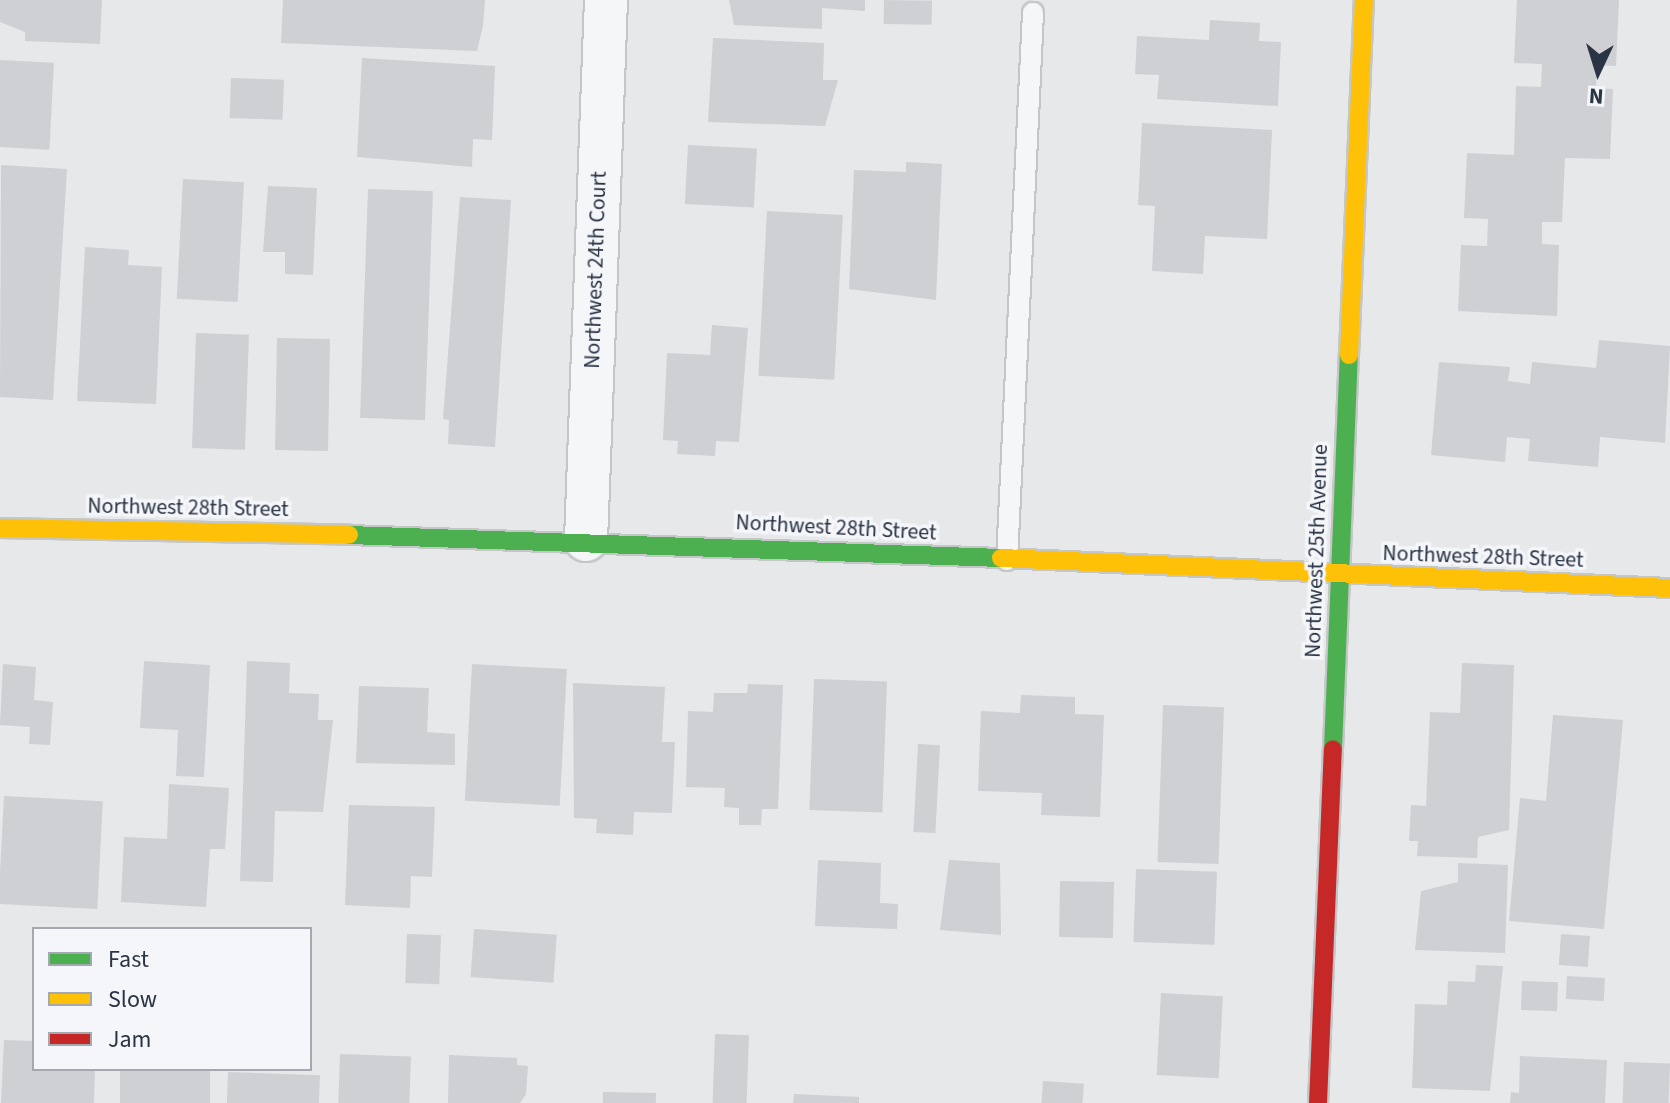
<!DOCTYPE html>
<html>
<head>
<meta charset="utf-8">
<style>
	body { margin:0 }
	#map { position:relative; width:1670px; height:1103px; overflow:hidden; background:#e6e8ea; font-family:"Source Sans 3",sans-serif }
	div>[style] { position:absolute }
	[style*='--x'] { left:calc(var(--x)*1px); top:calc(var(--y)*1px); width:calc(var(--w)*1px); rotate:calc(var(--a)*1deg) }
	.building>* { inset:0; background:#ced0d3; transform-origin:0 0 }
	.roads { filter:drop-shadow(2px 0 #c4c6c8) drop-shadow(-2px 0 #c4c6c8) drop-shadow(0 2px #c4c6c8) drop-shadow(0 -2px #c4c6c8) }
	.lane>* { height:20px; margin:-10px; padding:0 10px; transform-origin:10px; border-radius:10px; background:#f5f6f7 }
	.street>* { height:42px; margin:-21px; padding:0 21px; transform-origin:21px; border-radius:21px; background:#f5f6f7 }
	.fast>* { height:18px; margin:-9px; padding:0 9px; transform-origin:9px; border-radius:9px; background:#4caf50 }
	.slow>* { height:18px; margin:-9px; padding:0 9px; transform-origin:9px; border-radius:9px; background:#ffc107 }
	.jam>* { height:18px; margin:-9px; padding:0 9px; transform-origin:9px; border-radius:9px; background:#c62828 }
	span { translate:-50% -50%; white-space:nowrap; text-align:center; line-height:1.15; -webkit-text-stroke:7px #f4f6f9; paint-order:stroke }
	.street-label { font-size:22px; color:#2b3445 }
	.legend { position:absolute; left:32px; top:927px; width:280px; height:144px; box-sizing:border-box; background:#f4f6f9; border:2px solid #a4a8b1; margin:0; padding:10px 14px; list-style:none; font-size:24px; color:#2b3445 }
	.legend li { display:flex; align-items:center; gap:16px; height:40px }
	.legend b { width:40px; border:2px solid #a4a8b1 }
	.north { position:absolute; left:1558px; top:32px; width:80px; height:80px; -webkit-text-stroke:6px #f4f6f9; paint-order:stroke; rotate:184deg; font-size:22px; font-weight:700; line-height:32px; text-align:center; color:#2b3445 }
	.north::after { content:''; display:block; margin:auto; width:28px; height:36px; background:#2b3445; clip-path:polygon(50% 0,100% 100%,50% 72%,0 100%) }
</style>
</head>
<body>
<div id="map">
	<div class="building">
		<i style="clip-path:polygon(0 0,102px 0,100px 44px,25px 41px,25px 32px,0 22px)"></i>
		<i style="clip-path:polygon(283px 0,485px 0,483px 26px,477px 51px,281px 43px)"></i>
		<i style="clip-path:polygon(729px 0,865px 0,865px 11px,822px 8px,822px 29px,734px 25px)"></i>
		<i style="left:884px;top:0;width:48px;height:24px;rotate:1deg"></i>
		<i style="clip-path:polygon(1517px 0,1619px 0,1616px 66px,1597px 65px,1596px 88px,1613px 89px,1610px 159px,1565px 158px,1562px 222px,1542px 222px,1542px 244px,1559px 245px,1557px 316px,1458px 311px,1461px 245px,1487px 246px,1488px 219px,1464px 218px,1467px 153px,1514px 155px,1516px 86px,1541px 87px,1542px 64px,1514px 63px)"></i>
		<i style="clip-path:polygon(1210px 20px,1260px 23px,1259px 41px,1281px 42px,1278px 106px,1157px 99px,1159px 75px,1135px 74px,1137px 36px,1209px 40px)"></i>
		<i style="clip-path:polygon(713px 38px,824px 43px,823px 80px,838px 80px,825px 126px,708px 122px)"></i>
		<i style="clip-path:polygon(362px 58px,495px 66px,492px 140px,473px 139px,472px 167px,357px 157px)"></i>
		<i style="left:0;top:60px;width:54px;height:87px;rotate:3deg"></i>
		<i style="left:231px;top:78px;width:53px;height:40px;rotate:2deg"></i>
		<i style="clip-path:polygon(1142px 123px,1272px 130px,1267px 239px,1205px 236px,1203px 274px,1152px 271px,1155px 206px,1138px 205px)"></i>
		<i style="left:688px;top:145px;width:69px;height:59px;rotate:3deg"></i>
		<i style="clip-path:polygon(906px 162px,942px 164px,936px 300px,849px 289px,854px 170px,906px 172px)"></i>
		<i style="clip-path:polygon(1px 165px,67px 169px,53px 400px,0 397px)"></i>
		<i style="left:183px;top:179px;width:61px;height:120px;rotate:3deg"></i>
		<i style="clip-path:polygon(268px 186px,317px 188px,313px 275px,285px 274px,285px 252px,263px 252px)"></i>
		<i style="left:368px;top:189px;width:65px;height:229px;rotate:2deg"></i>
		<i style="clip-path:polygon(460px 197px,511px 200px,495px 447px,448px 444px,449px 420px,443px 419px)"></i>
		<i style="left:767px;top:211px;width:76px;height:165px;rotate:3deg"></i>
		<i style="clip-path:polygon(85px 247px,129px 250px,128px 265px,162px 267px,156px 404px,77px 401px)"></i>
		<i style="clip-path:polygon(712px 325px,748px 328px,739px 442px,716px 441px,715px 456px,677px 454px,678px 441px,663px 440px,667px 353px,710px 355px)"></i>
		<i style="left:196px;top:333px;width:53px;height:115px;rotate:2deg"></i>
		<i style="left:277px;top:338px;width:53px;height:112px;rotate:1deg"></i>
		<i style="clip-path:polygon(1599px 340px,1670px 346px,1665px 443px,1600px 437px,1598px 467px,1528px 461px,1530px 439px,1507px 437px,1505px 462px,1431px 455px,1439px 362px,1510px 367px,1508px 381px,1530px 384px,1532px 362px,1596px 368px)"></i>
		<i style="clip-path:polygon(144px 661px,210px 665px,204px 777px,176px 776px,178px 730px,140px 728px)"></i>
		<i style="clip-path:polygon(247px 661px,290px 663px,289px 693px,319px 694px,318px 720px,333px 720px,323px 812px,275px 811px,273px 882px,240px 881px)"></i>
		<i style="clip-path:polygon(1462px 663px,1514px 665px,1509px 830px,1478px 837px,1477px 858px,1417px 856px,1418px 841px,1409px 841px,1411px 805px,1426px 806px,1430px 712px,1460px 713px)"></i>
		<i style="clip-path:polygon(3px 664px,36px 667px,34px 700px,53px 702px,50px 745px,29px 744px,30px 727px,0 725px)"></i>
		<i style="left:472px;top:664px;width:95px;height:137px;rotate:3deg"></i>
		<i style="left:814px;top:679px;width:73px;height:131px;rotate:2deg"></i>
		<i style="clip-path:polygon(573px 683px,665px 687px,662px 742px,675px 742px,672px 813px,634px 812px,633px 835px,596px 833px,597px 819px,574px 818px)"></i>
		<i style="clip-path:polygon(748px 684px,783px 685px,778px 809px,762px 809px,761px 825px,739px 825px,739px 808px,724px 807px,725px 788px,686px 787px,688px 711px,713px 712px,714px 693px,747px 693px)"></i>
		<i style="clip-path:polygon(359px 686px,429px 688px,427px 732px,455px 734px,455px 765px,356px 763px)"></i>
		<i style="clip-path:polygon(1021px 695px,1075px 697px,1075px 714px,1104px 715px,1100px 817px,1041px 815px,1042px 793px,978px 791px,981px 711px,1020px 713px)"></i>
		<i style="left:1163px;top:705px;width:61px;height:157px;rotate:2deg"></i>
		<i style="clip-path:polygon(1553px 715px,1623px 720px,1604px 929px,1509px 921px,1520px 798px,1546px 801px)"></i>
		<i style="left:918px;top:744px;width:22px;height:88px;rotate:3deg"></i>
		<i style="clip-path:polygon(169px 784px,229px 788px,225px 849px,210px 849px,206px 907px,121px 902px,124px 837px,167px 839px)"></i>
		<i style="left:4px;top:796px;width:99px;height:108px;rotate:3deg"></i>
		<i style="clip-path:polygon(349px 805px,435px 807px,432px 877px,411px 876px,410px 908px,345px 905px)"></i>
		<i style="clip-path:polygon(818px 860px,881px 863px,880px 903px,898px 904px,897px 929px,815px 926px)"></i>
		<i style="clip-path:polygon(949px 860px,1000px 863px,1001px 935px,940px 930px)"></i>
		<i style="clip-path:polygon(1458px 863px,1508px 865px,1505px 953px,1415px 950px,1421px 891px,1458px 882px)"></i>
		<i style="left:1136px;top:869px;width:81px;height:73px;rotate:2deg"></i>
		<i style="left:1060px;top:881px;width:54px;height:56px;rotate:1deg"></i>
		<i style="left:474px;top:929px;width:83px;height:48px;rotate:4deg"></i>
		<i style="left:407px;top:934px;width:34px;height:49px;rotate:2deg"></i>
		<i style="left:1561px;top:934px;width:29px;height:31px;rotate:4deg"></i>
		<i style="clip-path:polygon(1476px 965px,1503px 966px,1490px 1091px,1412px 1088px,1415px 1004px,1447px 1005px,1448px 981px,1475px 982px)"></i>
		<i style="left:1567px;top:976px;width:38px;height:23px;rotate:3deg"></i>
		<i style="left:1522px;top:981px;width:36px;height:29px;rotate:2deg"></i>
		<i style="left:1161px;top:993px;width:62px;height:82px;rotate:3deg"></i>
		<i style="left:715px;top:1034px;width:34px;height:69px;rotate:2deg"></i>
		<i style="clip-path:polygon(4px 1040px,34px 1041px,34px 1069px,95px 1069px,94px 1103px,1px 1103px)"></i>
		<i style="left:340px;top:1054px;width:71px;height:49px;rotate:2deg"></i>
		<i style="clip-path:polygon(449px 1055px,517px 1058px,517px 1065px,528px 1066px,526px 1094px,520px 1103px,448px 1103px)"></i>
		<i style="clip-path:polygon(1520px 1056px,1607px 1060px,1605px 1103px,1510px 1103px,1511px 1092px,1519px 1093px)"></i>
		<i style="left:1624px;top:1062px;width:46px;height:41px;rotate:2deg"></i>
		<i style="left:120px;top:1069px;width:90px;height:34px"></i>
		<i style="left:228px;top:1072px;width:92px;height:31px;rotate:2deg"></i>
		<i style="left:1043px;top:1081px;width:41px;height:22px;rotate:4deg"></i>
		<i style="left:603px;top:1092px;width:53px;height:11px;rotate:1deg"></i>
		<i style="clip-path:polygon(794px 1094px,859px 1097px,859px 1103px,793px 1103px)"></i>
	</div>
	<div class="roads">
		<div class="lane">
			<i style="--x:1007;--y:560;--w:548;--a:-87.28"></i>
		</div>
		<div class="street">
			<i style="--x:586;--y:540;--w:540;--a:-87.88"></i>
		</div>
		<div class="fast">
			<i style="--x:349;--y:535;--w:652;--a:2.02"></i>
			<i style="--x:1333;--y:749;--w:394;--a:-87.7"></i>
		</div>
		<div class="slow">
			<i style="--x:1349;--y:355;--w:355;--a:-87.6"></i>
			<i style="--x:0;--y:528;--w:349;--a:1.1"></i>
			<i style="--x:1001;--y:558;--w:670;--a:2.57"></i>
		</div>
		<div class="jam">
			<i style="--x:1318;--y:1103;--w:354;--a:-87.6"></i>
		</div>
	</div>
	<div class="street-label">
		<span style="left:596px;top:270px;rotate:-88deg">Northwest 24th Court</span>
		<span style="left:188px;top:508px;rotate:1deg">Northwest 28th Street</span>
		<span style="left:836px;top:528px;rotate:3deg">Northwest 28th Street</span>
		<span style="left:1317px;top:551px;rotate:-88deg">Northwest 25th Avenue</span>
		<span style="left:1483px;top:557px;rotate:2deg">Northwest 28th Street</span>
	</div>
	<ul class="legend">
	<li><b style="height:10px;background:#4caf50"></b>Fast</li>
	<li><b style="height:10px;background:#ffc107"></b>Slow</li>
	<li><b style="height:10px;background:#c62828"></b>Jam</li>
	</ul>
	<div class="north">N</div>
</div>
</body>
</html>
